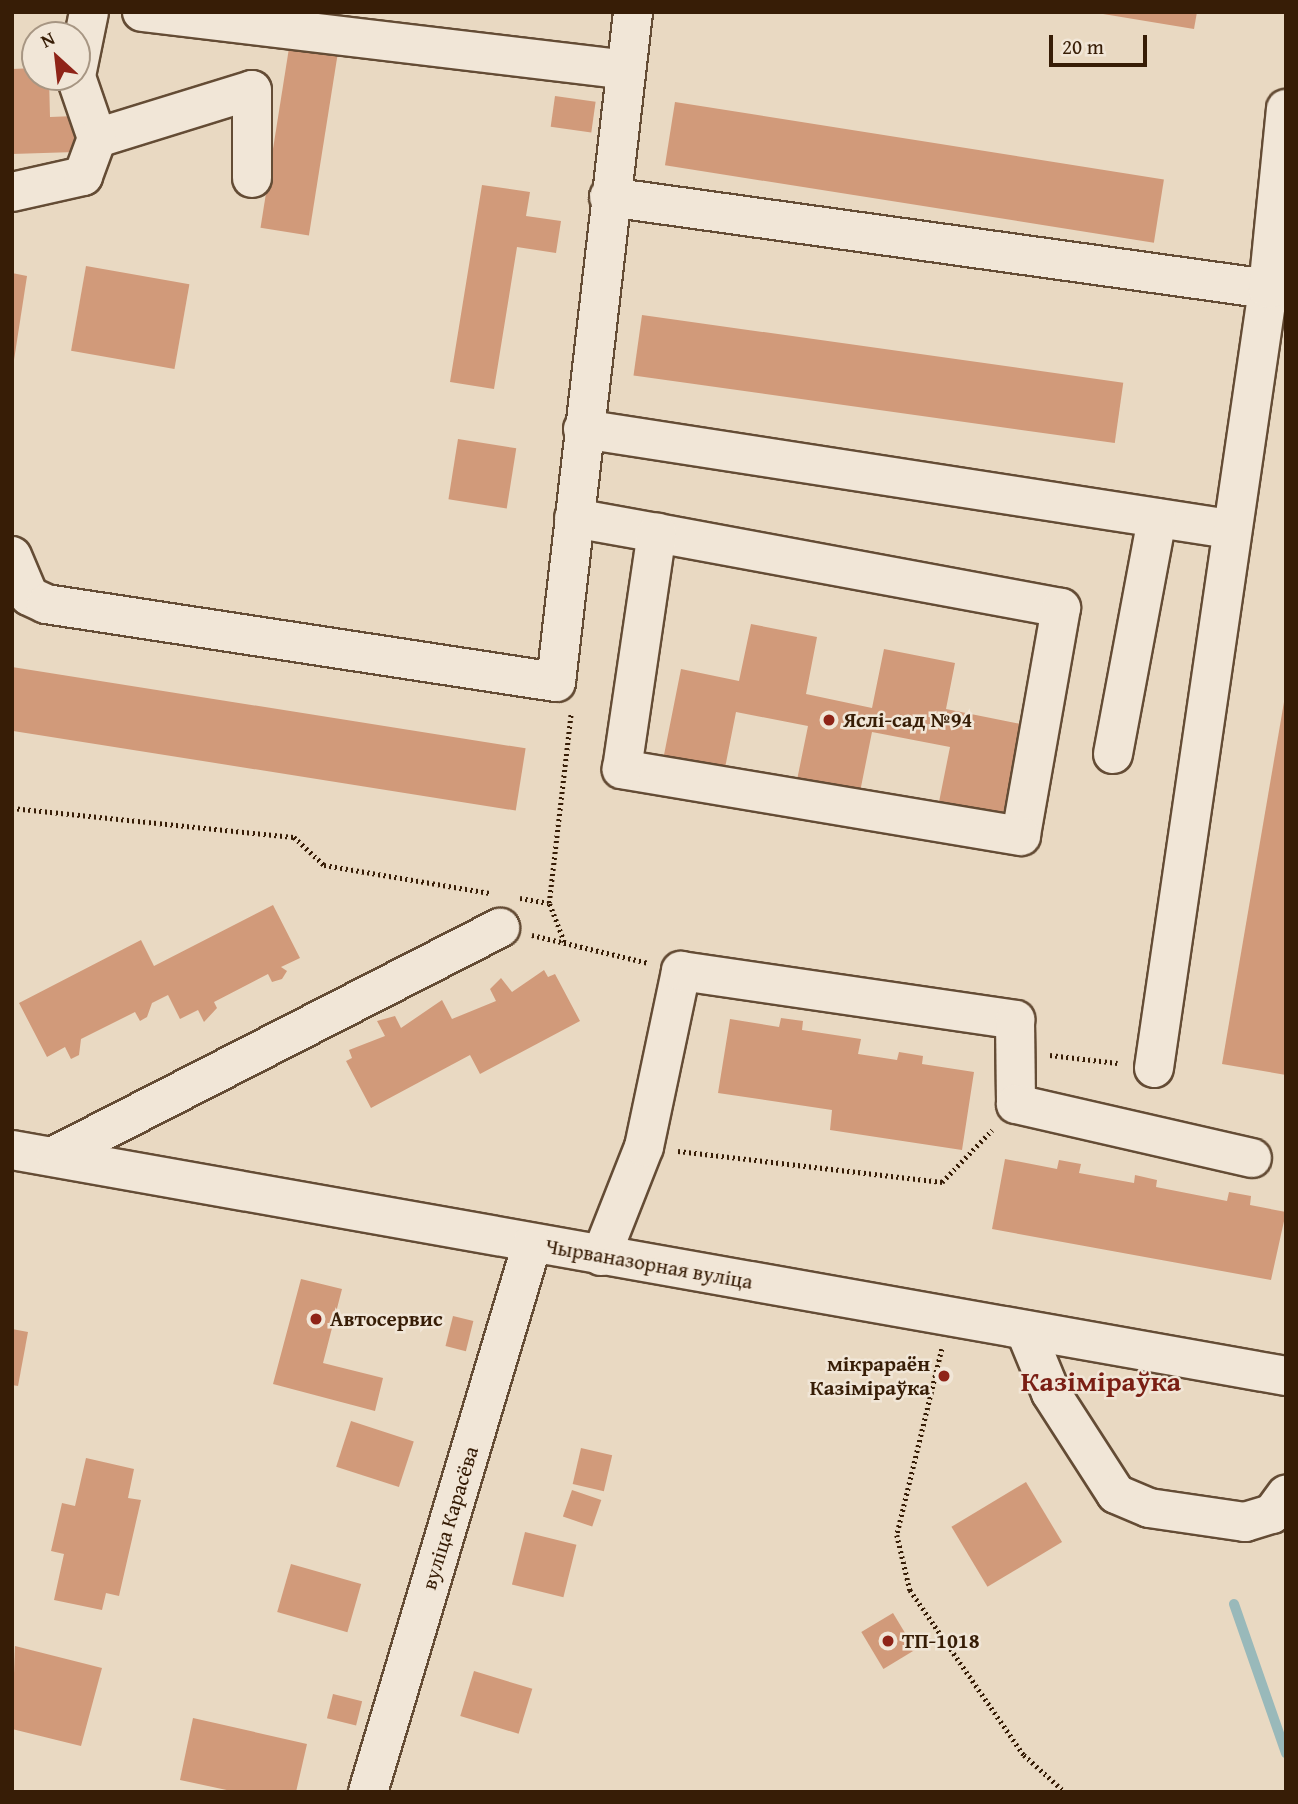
<!DOCTYPE html>
<html>
<head>
<meta charset="utf-8">
<style>
	body { margin:0 }
	#map { position:relative; width:1298px; height:1804px; overflow:hidden; background:#e9d9c2; font-family:"Gentium Book Plus",serif }
	div>[style] { position:absolute }
	[style*='--x'] { left:calc(var(--x)*1px); top:calc(var(--y)*1px); width:calc(var(--w)*1px); rotate:calc(var(--a)*1deg) }
	.stream>* { height:10px; margin:-5px; padding:0 5px; transform-origin:5px; border-radius:5px; background:#99b9ba }
	.building>* { inset:0; background:#d19a7a; transform-origin:0 0 }
	.path>* { height:4.5px; margin-top:-2.25px; transform-origin:0; background:repeating-linear-gradient(90deg,#371d06 0 2px,transparent 0 5.5px) }
	.roads { filter:drop-shadow(2px 0 #644c35) drop-shadow(-2px 0 #644c35) drop-shadow(0 2px #644c35) drop-shadow(0 -2px #644c35) }
	.minor>* { height:38px; margin:-19px; padding:0 19px; transform-origin:19px; border-radius:19px; background:#f1e6d7 }
	.dots>* { width:19px; height:19px; translate:-50% -50%; box-sizing:border-box; border:4px solid #f1e6d7; border-radius:50% }
	span { translate:-50% -50%; white-space:nowrap; text-align:center; line-height:1.15; -webkit-text-stroke:5px #f1e6d7; paint-order:stroke }
	.poi-label { font-size:21px; color:#371d06; font-weight:700 }
	.left { translate:0 -50%; text-align:left }
	.right { translate:-100% -50%; text-align:right }
	.street-label { font-size:21px; color:#371d06 }
	.district-label { font-size:28px; color:#7a1f14; font-weight:700 }
	.frame { position:absolute; inset:0; border:14px solid #371d06; pointer-events:none }
	.north { position:absolute; left:21px; top:21px; width:70px; height:70px; box-sizing:border-box; background:#f1e6d7; border:2px solid #a79683; border-radius:50%; rotate:333deg; font-size:19px; font-weight:700; line-height:28px; text-align:center; color:#371d06 }
	.north::after { content:''; display:block; margin:auto; width:24px; height:32px; background:#8f2418; clip-path:polygon(50% 0,100% 100%,50% 72%,0 100%) }
	.scale { position:absolute; left:1049px; top:35px; width:98px; height:32px; box-sizing:border-box; border:4px solid #371d06; border-top:0; padding-left:9px; font-size:21px; line-height:24px; white-space:nowrap; color:#371d06; -webkit-text-stroke:5px #f1e6d7; paint-order:stroke }
</style>
</head>
<body>
<div id="map">
	<div class="stream">
		<i style="--x:1234;--y:1604;--w:158;--a:70.8"></i>
	</div>
	<div class="building">
		<i style="clip-path:polygon(1091px 12px,1197px 12px,1194px 29px)"></i>
		<i style="left:289px;top:48px;width:49px;height:182px;rotate:9deg"></i>
		<i style="clip-path:polygon(35px 68px,35px 77px,49px 77px,50px 117px,75px 116px,75px 152px,12px 154px,12px 69px)"></i>
		<i style="left:555px;top:96px;width:41px;height:31px;rotate:8deg"></i>
		<i style="left:675px;top:102px;width:495px;height:64px;rotate:9deg"></i>
		<i style="clip-path:polygon(482px 185px,530px 192px,526px 216px,561px 221px,556px 253px,517px 247px,494px 389px,450px 382px)"></i>
		<i style="left:86px;top:266px;width:105px;height:86px;rotate:10deg"></i>
		<i style="clip-path:polygon(12px 273px,27px 276px,14px 360px,12px 360px)"></i>
		<i style="left:642px;top:315px;width:486px;height:61px;rotate:8deg"></i>
		<i style="left:458px;top:439px;width:59px;height:61px;rotate:9deg"></i>
		<i style="clip-path:polygon(751px 624px,817px 637px,806px 694px,872px 708px,884px 649px,955px 663px,946px 709px,1021px 724px,1003px 814px,939px 802px,950px 747px,872px 732px,860px 792px,797px 780px,808px 726px,736px 712px,724px 773px,663px 760px,681px 669px,739px 681px)"></i>
		<i style="left:12px;top:667px;width:520px;height:63px;rotate:9deg"></i>
		<i style="clip-path:polygon(1284px 702px,1286px 702px,1286px 1075px,1222px 1064px)"></i>
		<i style="clip-path:polygon(273px 905px,300px 958px,281px 967px,287px 971px,282px 979px,272px 982px,268px 974px,214px 1002px,217px 1008px,204px 1022px,198px 1010px,180px 1019px,168px 995px,152px 1003px,147px 1017px,140px 1021px,135px 1012px,81px 1039px,79px 1055px,71px 1059px,65px 1047px,47px 1057px,19px 1003px,141px 940px,154px 966px)"></i>
		<i style="clip-path:polygon(544px 970px,548px 977px,555px 974px,580px 1021px,480px 1074px,470px 1055px,371px 1108px,346px 1061px,352px 1058px,349px 1050px,385px 1036px,377px 1021px,395px 1016px,401px 1028px,442px 1000px,452px 1019px,496px 1001px,490px 989px,501px 978px,512px 992px)"></i>
		<i style="clip-path:polygon(781px 1018px,803px 1021px,802px 1030px,861px 1039px,858px 1054px,897px 1060px,899px 1052px,923px 1056px,922px 1064px,974px 1072px,962px 1150px,830px 1130px,832px 1110px,718px 1093px,730px 1019px,779px 1027px)"></i>
		<i style="clip-path:polygon(1005px 1159px,1057px 1169px,1059px 1160px,1081px 1164px,1079px 1173px,1134px 1183px,1135px 1175px,1157px 1180px,1156px 1187px,1227px 1201px,1229px 1192px,1251px 1196px,1250px 1205px,1286px 1212px,1271px 1280px,992px 1229px)"></i>
		<i style="clip-path:polygon(301px 1279px,342px 1289px,323px 1363px,383px 1378px,375px 1411px,273px 1384px)"></i>
		<i style="left:453px;top:1316px;width:21px;height:31px;rotate:14deg"></i>
		<i style="clip-path:polygon(12px 1329px,28px 1332px,18px 1386px,12px 1385px)"></i>
		<i style="left:351px;top:1421px;width:66px;height:48px;rotate:18deg"></i>
		<i style="left:581px;top:1448px;width:32px;height:37px;rotate:13deg"></i>
		<i style="clip-path:polygon(86px 1458px,134px 1469px,128px 1498px,141px 1500px,119px 1596px,106px 1593px,102px 1610px,54px 1600px,64px 1554px,51px 1551px,62px 1503px,75px 1506px)"></i>
		<i style="left:1026px;top:1482px;width:70px;height:87px;rotate:59deg"></i>
		<i style="left:572px;top:1490px;width:31px;height:28px;rotate:19deg"></i>
		<i style="left:525px;top:1532px;width:53px;height:54px;rotate:14deg"></i>
		<i style="left:291px;top:1564px;width:73px;height:50px;rotate:16deg"></i>
		<i style="left:893px;top:1613px;width:43px;height:37px;rotate:59deg"></i>
		<i style="clip-path:polygon(15px 1646px,102px 1668px,81px 1746px,12px 1729px)"></i>
		<i style="left:474px;top:1671px;width:61px;height:47px;rotate:17deg"></i>
		<i style="left:333px;top:1694px;width:30px;height:25px;rotate:14deg"></i>
		<i style="clip-path:polygon(193px 1718px,307px 1744px,296px 1792px,236px 1792px,180px 1780px)"></i>
	</div>
	<div class="path">
		<i style="--x:12;--y:808;--w:283;--a:5.9"></i>
		<i style="--x:294;--y:837;--w:41;--a:43"></i>
		<i style="--x:324;--y:865;--w:168;--a:9.6"></i>
		<i style="--x:520;--y:898;--w:29;--a:10"></i>
		<i style="--x:532;--y:935;--w:120;--a:13.5"></i>
		<i style="--x:564;--y:942;--w:42;--a:-111"></i>
		<i style="--x:549;--y:903;--w:191;--a:-83.4"></i>
		<i style="--x:1050;--y:1055;--w:68;--a:6.7"></i>
		<i style="--x:678;--y:1151;--w:266;--a:6.7"></i>
		<i style="--x:942;--y:1182;--w:72;--a:-46.1"></i>
		<i style="--x:942;--y:1349;--w:191;--a:103.6"></i>
		<i style="--x:897;--y:1535;--w:57;--a:76.7"></i>
		<i style="--x:910;--y:1590;--w:201;--a:55.4"></i>
		<i style="--x:1024;--y:1755;--w:55;--a:42.1"></i>
	</div>
	<div class="roads">
		<div class="minor">
			<i style="--x:142;--y:12;--w:486;--a:6.8"></i>
			<i style="--x:77;--y:71;--w:60;--a:-78.5"></i>
			<i style="--x:76;--y:77;--w:65;--a:71"></i>
			<i style="--x:97;--y:138;--w:162;--a:-17.2"></i>
			<i style="--x:252;--y:90;--w:88;--a:90"></i>
			<i style="--x:12;--y:192;--w:73;--a:-12.7"></i>
			<i style="--x:83;--y:176;--w:40;--a:-69.8"></i>
			<i style="--x:609;--y:197;--w:665;--a:7.95"></i>
			<i style="--x:583;--y:429;--w:654;--a:8.8"></i>
			<i style="--x:574;--y:518;--w:84;--a:10.2"></i>
			<i style="--x:657;--y:533;--w:411;--a:10.5"></i>
			<i style="--x:1061;--y:608;--w:231;--a:100"></i>
			<i style="--x:1021;--y:836;--w:405;--a:-170.5"></i>
			<i style="--x:622;--y:769;--w:239;--a:-81.6"></i>
			<i style="--x:12;--y:556;--w:43;--a:67"></i>
			<i style="--x:29;--y:596;--w:19;--a:25"></i>
			<i style="--x:46;--y:604;--w:516;--a:8.7"></i>
			<i style="--x:556;--y:682;--w:674;--a:-83.44"></i>
			<i style="--x:1113;--y:754;--w:240;--a:-79.4"></i>
			<i style="--x:1154;--y:1068;--w:787;--a:-81.67"></i>
			<i style="--x:1268;--y:289;--w:181;--a:-84.3"></i>
			<i style="--x:12;--y:1150;--w:1294;--a:10.06"></i>
			<i style="--x:56;--y:1155;--w:499;--a:-27.1"></i>
			<i style="--x:601;--y:1256;--w:117;--a:-68.5"></i>
			<i style="--x:644;--y:1147;--w:180;--a:-78.1"></i>
			<i style="--x:681;--y:971;--w:338;--a:8.3"></i>
			<i style="--x:1015;--y:1020;--w:84;--a:89.3"></i>
			<i style="--x:1016;--y:1104;--w:242;--a:12.9"></i>
			<i style="--x:1025;--y:1330;--w:68;--a:67.6"></i>
			<i style="--x:1051;--y:1393;--w:120;--a:57.2"></i>
			<i style="--x:1116;--y:1494;--w:36;--a:23"></i>
			<i style="--x:1149;--y:1508;--w:97;--a:8.3"></i>
			<i style="--x:1245;--y:1522;--w:28;--a:-17"></i>
			<i style="--x:1272;--y:1514;--w:24;--a:-54"></i>
			<i style="--x:368;--y:1792;--w:572;--a:-73.34"></i>
		</div>
	</div>
	<div class="dots">
		<i style="left:829px;top:720px;background:#8f2418"></i>
		<i style="left:316px;top:1319px;background:#8f2418"></i>
		<i style="left:944px;top:1376px;background:#8f2418"></i>
		<i style="left:888px;top:1641px;background:#8f2418"></i>
	</div>
	<div class="poi-label">
		<span class="left" style="left:843px;top:720px">Яслі-сад №94</span>
		<span class="left" style="left:330px;top:1319px">Автосервис</span>
		<span class="right" style="left:930px;top:1376px">мікрараён<br>Казіміраўка</span>
		<span class="left" style="left:902px;top:1641px">ТП-1018</span>
	</div>
	<div class="street-label">
		<span style="left:649px;top:1264px;rotate:10deg">Чырваназорная вуліца</span>
		<span style="left:450px;top:1518px;rotate:-73deg">вуліца Карасёва</span>
	</div>
	<div class="district-label">
		<span style="left:1101px;top:1381px">Казіміраўка</span>
	</div>
	<div class="frame"></div>
	<div class="north">N</div>
	<div class="scale">20 m</div>
</div>
</body>
</html>
